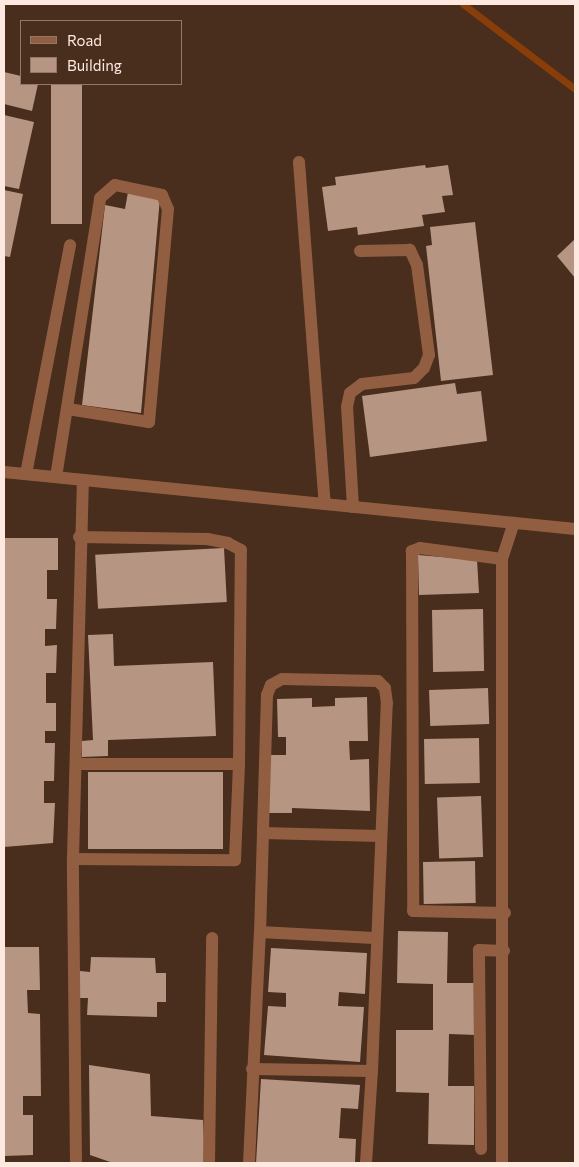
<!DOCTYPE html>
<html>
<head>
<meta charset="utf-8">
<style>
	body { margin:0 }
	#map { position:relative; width:579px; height:1167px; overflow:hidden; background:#492d1d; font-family:Commissioner,sans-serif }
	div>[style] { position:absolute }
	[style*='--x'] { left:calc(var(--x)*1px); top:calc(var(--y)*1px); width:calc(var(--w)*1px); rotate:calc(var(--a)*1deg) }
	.stream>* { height:7px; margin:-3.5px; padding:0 3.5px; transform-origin:3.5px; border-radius:3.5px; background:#893e09 }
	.building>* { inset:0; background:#b79583; transform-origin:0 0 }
	.minor>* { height:12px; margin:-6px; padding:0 6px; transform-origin:6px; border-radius:6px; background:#925e42 }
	span { translate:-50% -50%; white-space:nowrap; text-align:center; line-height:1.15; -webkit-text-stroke:5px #492d1d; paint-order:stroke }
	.frame { position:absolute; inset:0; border:5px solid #fde9e0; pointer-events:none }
	.legend { position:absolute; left:20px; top:20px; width:162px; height:65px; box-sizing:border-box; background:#492d1d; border:1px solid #91786b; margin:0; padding:6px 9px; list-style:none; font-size:15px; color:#fde9e0 }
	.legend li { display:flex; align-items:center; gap:10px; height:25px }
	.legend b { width:25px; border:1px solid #91786b }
</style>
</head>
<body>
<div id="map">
	<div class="stream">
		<i style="--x:463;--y:4;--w:141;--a:37.2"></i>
	</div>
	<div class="building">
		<i style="clip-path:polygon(4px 72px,21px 76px,21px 84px,38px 84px,32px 111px,4px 104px)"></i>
		<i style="left:51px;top:84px;width:31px;height:140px"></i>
		<i style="clip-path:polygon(4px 115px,34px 122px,19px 189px,4px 186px)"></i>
		<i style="clip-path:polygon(425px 165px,426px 168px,448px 165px,453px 195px,442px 196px,445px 212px,422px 215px,424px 226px,358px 235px,357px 227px,328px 231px,322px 187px,336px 185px,335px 177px)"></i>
		<i style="clip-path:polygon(4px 190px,23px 194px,10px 257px,4px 256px)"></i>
		<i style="clip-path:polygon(128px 192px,160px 198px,141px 413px,82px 405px,105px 205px,125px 209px)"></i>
		<i style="clip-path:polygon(475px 222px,493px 375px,441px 381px,426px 246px,432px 245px,430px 227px)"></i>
		<i style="clip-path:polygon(575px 239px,575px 278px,557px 256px)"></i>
		<i style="clip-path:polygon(455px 383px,457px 394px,481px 391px,487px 441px,370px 457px,362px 396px)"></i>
		<i style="clip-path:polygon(4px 538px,58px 538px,58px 570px,47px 570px,47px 599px,57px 599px,56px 629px,45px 629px,45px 646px,57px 645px,56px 673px,46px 673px,46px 703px,56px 703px,56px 731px,45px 731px,45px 743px,55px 743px,54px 781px,44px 781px,44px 803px,55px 803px,53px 843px,4px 847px)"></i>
		<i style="left:224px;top:548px;width:54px;height:129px;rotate:87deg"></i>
		<i style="clip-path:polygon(418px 555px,477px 560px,479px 593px,419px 595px)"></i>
		<i style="left:483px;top:609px;width:62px;height:51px;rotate:89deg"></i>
		<i style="clip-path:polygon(113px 634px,114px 666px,213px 662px,216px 736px,108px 740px,108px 756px,82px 757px,82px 741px,93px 740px,88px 635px)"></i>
		<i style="left:488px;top:688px;width:36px;height:59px;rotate:88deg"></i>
		<i style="clip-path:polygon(367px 697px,368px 741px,349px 741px,350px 760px,369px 759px,370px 811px,292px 808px,292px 813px,268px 813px,266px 755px,286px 755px,286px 737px,278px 737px,277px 699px,312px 698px,312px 707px,335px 706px,335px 698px)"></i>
		<i style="left:479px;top:738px;width:45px;height:55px;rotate:89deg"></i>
		<i style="left:88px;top:772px;width:135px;height:77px"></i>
		<i style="left:481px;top:796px;width:61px;height:44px;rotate:88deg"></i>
		<i style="left:475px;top:861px;width:42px;height:52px;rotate:89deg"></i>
		<i style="clip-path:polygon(398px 931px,448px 932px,447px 983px,477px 983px,477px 1035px,449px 1034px,448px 1086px,474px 1086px,474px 1145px,428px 1144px,429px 1093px,396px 1092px,396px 1030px,433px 1030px,433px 984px,397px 983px)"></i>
		<i style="clip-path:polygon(4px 947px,39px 947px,40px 990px,27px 990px,28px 1013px,40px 1014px,41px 1096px,23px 1096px,23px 1115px,33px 1115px,33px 1155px,4px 1156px)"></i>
		<i style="clip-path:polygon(271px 948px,367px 953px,365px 994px,339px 992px,338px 1006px,364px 1007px,360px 1062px,264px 1055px,268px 1006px,286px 1007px,286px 993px,268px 992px)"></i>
		<i style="clip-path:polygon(91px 957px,155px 958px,156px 973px,166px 973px,166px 1002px,157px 1002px,157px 1017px,87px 1015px,88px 998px,79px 998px,80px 971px,90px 972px)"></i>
		<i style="clip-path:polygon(89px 1065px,150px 1074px,151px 1116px,203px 1120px,205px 1163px,113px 1163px,90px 1155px)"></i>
		<i style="clip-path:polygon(261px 1079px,360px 1085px,358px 1109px,341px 1108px,339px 1138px,356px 1139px,355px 1163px,256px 1163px)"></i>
	</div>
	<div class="minor">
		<i style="--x:299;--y:162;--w:343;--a:85.7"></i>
		<i style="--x:4;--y:472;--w:574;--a:5.7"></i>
		<i style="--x:26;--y:474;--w:233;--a:-79.1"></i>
		<i style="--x:56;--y:477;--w:282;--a:-81"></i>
		<i style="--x:100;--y:198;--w:20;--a:-41"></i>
		<i style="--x:115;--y:185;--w:48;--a:12"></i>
		<i style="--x:162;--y:195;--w:15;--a:67"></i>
		<i style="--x:168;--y:209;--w:214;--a:95.1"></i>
		<i style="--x:149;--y:422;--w:82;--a:-170.9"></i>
		<i style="--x:353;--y:507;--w:100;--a:-93.4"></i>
		<i style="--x:347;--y:407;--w:14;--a:-78"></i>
		<i style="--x:350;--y:393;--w:15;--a:-37"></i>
		<i style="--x:362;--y:384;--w:52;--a:-6.6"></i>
		<i style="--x:414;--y:378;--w:14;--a:-45"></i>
		<i style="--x:424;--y:368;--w:14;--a:-69"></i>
		<i style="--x:429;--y:355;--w:91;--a:-97.6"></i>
		<i style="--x:417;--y:265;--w:17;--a:-115"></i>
		<i style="--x:410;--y:250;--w:50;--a:178.9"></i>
		<i style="--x:502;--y:559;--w:83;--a:-172.4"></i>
		<i style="--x:420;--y:548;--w:9;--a:159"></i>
		<i style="--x:412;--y:551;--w:360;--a:89.8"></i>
		<i style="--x:413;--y:911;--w:92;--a:1.2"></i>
		<i style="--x:79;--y:764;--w:160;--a:0"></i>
		<i style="--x:263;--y:833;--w:99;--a:91.7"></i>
		<i style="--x:260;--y:932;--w:114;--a:3"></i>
		<i style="--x:73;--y:859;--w:162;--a:0.4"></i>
		<i style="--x:235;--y:860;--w:96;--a:-87.6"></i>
		<i style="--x:239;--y:764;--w:214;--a:-89.5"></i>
		<i style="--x:241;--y:550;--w:15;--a:-152"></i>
		<i style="--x:228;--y:543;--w:21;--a:-169"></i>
		<i style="--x:207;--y:539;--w:128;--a:-179.1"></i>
		<i style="--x:252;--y:1069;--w:120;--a:1"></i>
		<i style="--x:481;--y:1149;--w:199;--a:-90.6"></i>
		<i style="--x:479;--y:950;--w:25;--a:2"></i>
		<i style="--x:76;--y:1163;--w:304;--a:-90.6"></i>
		<i style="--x:73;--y:859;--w:379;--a:-88.5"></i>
		<i style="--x:209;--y:1163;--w:225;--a:-89.2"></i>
		<i style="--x:249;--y:1163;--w:231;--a:-87.3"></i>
		<i style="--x:366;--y:1163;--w:92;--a:-86.3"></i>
		<i style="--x:372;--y:1071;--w:368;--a:-87.7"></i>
		<i style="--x:387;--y:703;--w:15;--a:-98"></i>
		<i style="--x:385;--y:688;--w:10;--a:-135"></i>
		<i style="--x:378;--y:681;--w:96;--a:-178.8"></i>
		<i style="--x:282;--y:679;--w:13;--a:151"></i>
		<i style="--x:271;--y:685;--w:11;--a:112"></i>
		<i style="--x:267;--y:695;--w:138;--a:91.7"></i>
		<i style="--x:263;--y:833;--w:117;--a:1.5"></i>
		<i style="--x:502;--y:1163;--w:604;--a:-90"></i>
		<i style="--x:502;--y:559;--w:38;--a:-72"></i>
	</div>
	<div class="frame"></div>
	<ul class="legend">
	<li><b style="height:6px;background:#925e42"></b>Road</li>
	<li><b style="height:14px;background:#b79583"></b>Building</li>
	</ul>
</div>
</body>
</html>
